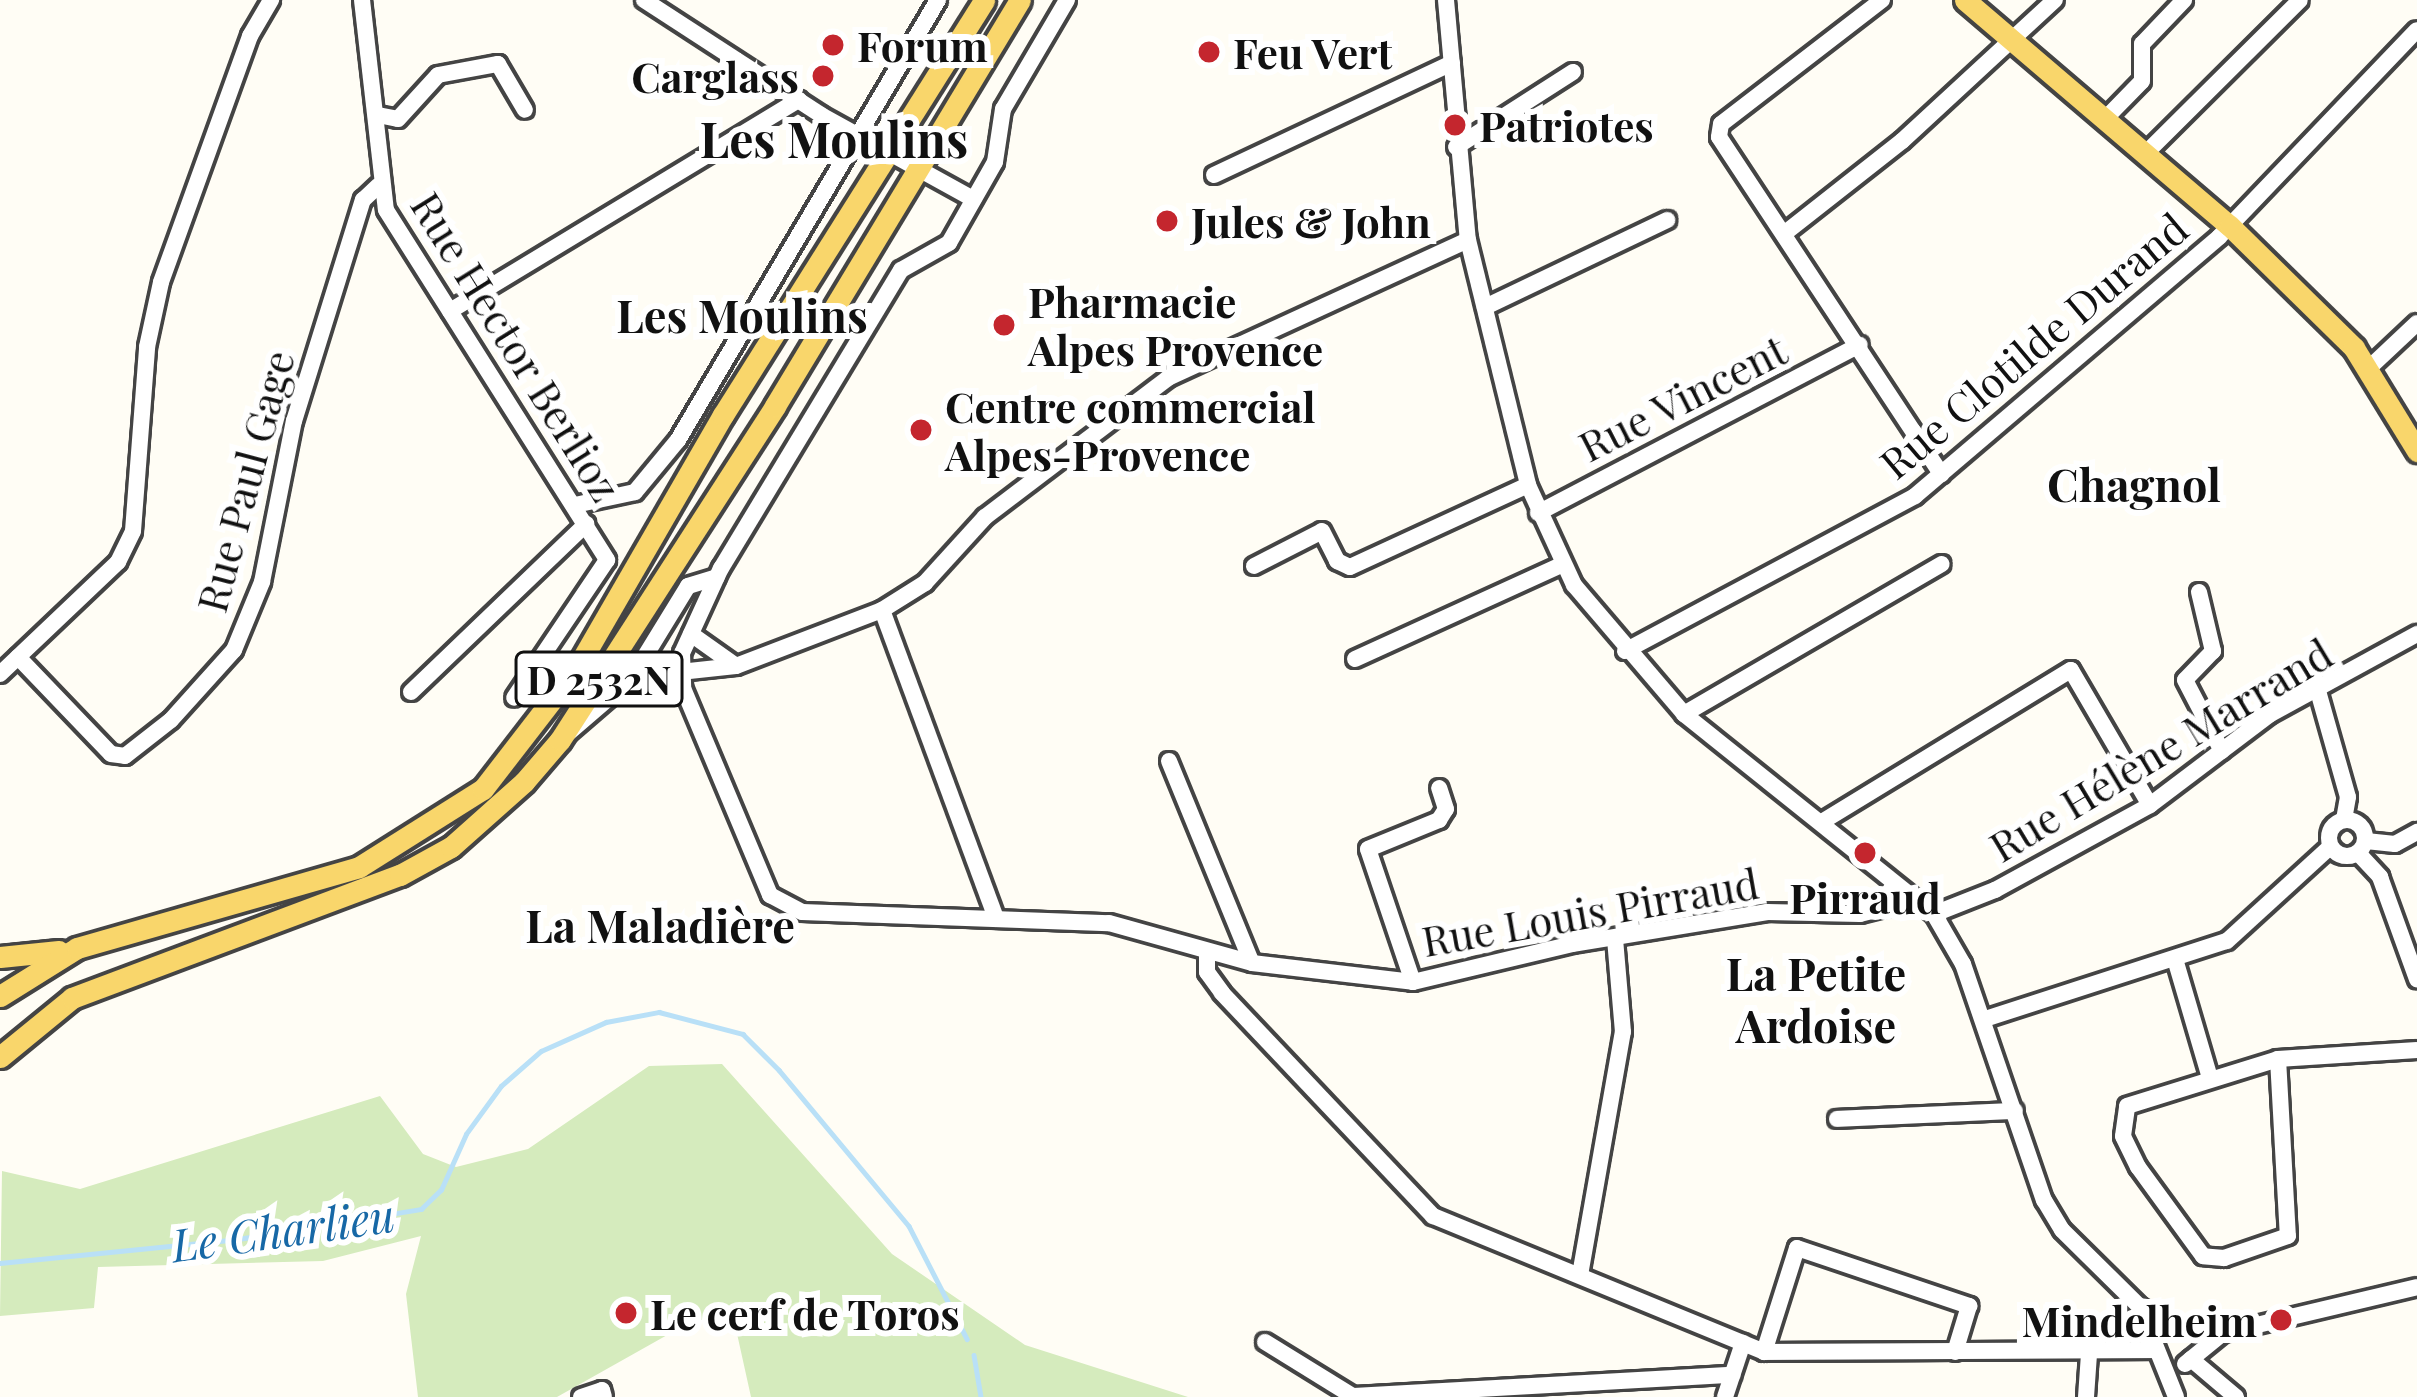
<!DOCTYPE html>
<html>
<head>
<meta charset="utf-8">
<style>
	body { margin:0 }
	#map { position:relative; width:2417px; height:1397px; overflow:hidden; background:#fffdf5; font-family:"Playfair Display",serif }
	div>[style] { position:absolute }
	[style*='--x'] { left:calc(var(--x)*1px); top:calc(var(--y)*1px); width:calc(var(--w)*1px); rotate:calc(var(--a)*1deg) }
	.green>* { inset:0; background:#d5ebbd }
	.stream>* { height:4.5px; margin:-2.25px; padding:0 2.25px; transform-origin:2.25px; border-radius:2.25px; background:#b9e0f7 }
	.roads { filter:drop-shadow(3px 0 #444) drop-shadow(-3px 0 #444) drop-shadow(0 3px #444) drop-shadow(0 -3px #444) }
	.minor>* { height:16px; margin:-8px; padding:0 8px; transform-origin:8px; border-radius:8px; background:#fff }
	.minor>.ring { margin:-8px; padding:0; box-sizing:content-box; background:none; border:16px solid #fff; border-radius:50% }
	.major>* { height:21px; margin:-10.5px; padding:0 10.5px; transform-origin:10.5px; border-radius:10.5px; background:#f9d66b }
	.dots>* { width:33px; height:33px; translate:-50% -50%; box-sizing:border-box; border:6px solid #fff; border-radius:50% }
	span { translate:-50% -50%; white-space:nowrap; text-align:center; line-height:1.15; -webkit-text-stroke:12px #fff; paint-order:stroke }
	.shield-label span { padding:3px 9px; background:#fff; border:3px solid; border-radius:9px; -webkit-text-stroke-width:0 }
	.shield-label { font-size:39px; color:#111; font-weight:700 }
	.poi-label { font-size:42px; color:#111; font-weight:700 }
	.left { translate:0 -50%; text-align:left }
	.right { translate:-100% -50%; text-align:right }
	.street-label { font-size:42px; color:#111 }
	.neighbourhood-label { font-size:45px; color:#111; font-weight:700 }
	.water-label { font-size:45px; color:#1768a6; font-style:italic }
	.quarter-label { font-size:48px; color:#111; font-weight:700 }
</style>
</head>
<body>
<div id="map">
	<div class="green">
		<i style="clip-path:polygon(722px 1064px,892px 1254px,1025px 1345px,1188px 1397px,751px 1397px,732px 1311px,685px 1325px,557px 1397px,418px 1397px,406px 1294px,421px 1236px,323px 1261px,98px 1267px,94px 1308px,0 1316px,2px 1171px,80px 1189px,380px 1096px,423px 1154px,456px 1167px,528px 1149px,649px 1066px)"></i>
	</div>
	<div class="stream">
		<i style="--x:0;--y:1263;--w:233;--a:-5.7"></i>
		<i style="--x:232;--y:1240;--w:192;--a:-9.3"></i>
		<i style="--x:421;--y:1209;--w:28;--a:-44"></i>
		<i style="--x:441;--y:1190;--w:61;--a:-65.9"></i>
		<i style="--x:466;--y:1134;--w:59;--a:-53.9"></i>
		<i style="--x:501;--y:1086;--w:53;--a:-41.2"></i>
		<i style="--x:541;--y:1051;--w:71;--a:-24"></i>
		<i style="--x:606;--y:1022;--w:54;--a:-10.7"></i>
		<i style="--x:659;--y:1012;--w:87;--a:14.7"></i>
		<i style="--x:743;--y:1034;--w:51;--a:45"></i>
		<i style="--x:779;--y:1070;--w:203;--a:50.2"></i>
		<i style="--x:909;--y:1226;--w:127;--a:62.8"></i>
		<i style="--x:974;--y:1355;--w:43;--a:80.5"></i>
	</div>
	<div class="roads">
		<div class="minor">
			<i style="--x:362;--y:0;--w:211;--a:83.5"></i>
			<i style="--x:386;--y:210;--w:414;--a:57.7"></i>
			<i style="--x:607;--y:560;--w:166;--a:124"></i>
			<i style="--x:644;--y:0;--w:211;--a:33"></i>
			<i style="--x:821;--y:115;--w:174;--a:28.9"></i>
			<i style="--x:1067;--y:0;--w:126;--a:120.4"></i>
			<i style="--x:1003;--y:109;--w:54;--a:98.6"></i>
			<i style="--x:995;--y:162;--w:93;--a:119.6"></i>
			<i style="--x:949;--y:243;--w:55;--a:150.6"></i>
			<i style="--x:901;--y:270;--w:348;--a:121.1"></i>
			<i style="--x:721;--y:568;--w:94;--a:114.6"></i>
			<i style="--x:682;--y:653;--w:35;--a:88"></i>
			<i style="--x:683;--y:688;--w:225;--a:67.2"></i>
			<i style="--x:770;--y:895;--w:36;--a:28"></i>
			<i style="--x:802;--y:912;--w:307;--a:2.1"></i>
			<i style="--x:1109;--y:923;--w:148;--a:15.6"></i>
			<i style="--x:1252;--y:963;--w:162;--a:6.7"></i>
			<i style="--x:1413;--y:982;--w:163;--a:-13.4"></i>
			<i style="--x:1572;--y:944;--w:198;--a:-9.3"></i>
			<i style="--x:1767;--y:912;--w:93;--a:1.2"></i>
			<i style="--x:1860;--y:914;--w:62;--a:-14"></i>
			<i style="--x:1446;--y:0;--w:241;--a:84.8"></i>
			<i style="--x:1468;--y:240;--w:252;--a:76.2"></i>
			<i style="--x:1528;--y:485;--w:110;--a:65.3"></i>
			<i style="--x:1574;--y:585;--w:170;--a:49.5"></i>
			<i style="--x:1684;--y:714;--w:320;--a:38.7"></i>
			<i style="--x:1934;--y:914;--w:58;--a:59.9"></i>
			<i style="--x:1963;--y:964;--w:250;--a:71.1"></i>
			<i style="--x:2044;--y:1200;--w:35;--a:59"></i>
			<i style="--x:2062;--y:1230;--w:110;--a:44.6"></i>
			<i style="--x:2140;--y:1307;--w:38;--a:30"></i>
			<i style="--x:2173;--y:1326;--w:50;--a:8"></i>
			<i style="--x:1882;--y:0;--w:203;--a:142.4"></i>
			<i style="--x:1721;--y:124;--w:13;--a:99"></i>
			<i style="--x:1719;--y:137;--w:404;--a:56.6"></i>
			<i style="--x:378;--y:115;--w:20;--a:11"></i>
			<i style="--x:398;--y:119;--w:59;--a:-47.7"></i>
			<i style="--x:438;--y:75;--w:61;--a:-10.4"></i>
			<i style="--x:498;--y:64;--w:53;--a:59.6"></i>
			<i style="--x:2104;--y:120;--w:54;--a:-45.7"></i>
			<i style="--x:2142;--y:81;--w:37;--a:-90"></i>
			<i style="--x:2142;--y:44;--w:61;--a:-46.3"></i>
			<i style="--x:1456;--y:147;--w:139;--a:-32.7"></i>
			<i style="--x:2145;--y:154;--w:218;--a:-44.8"></i>
			<i style="--x:1214;--y:175;--w:263;--a:-25.2"></i>
			<i style="--x:1785;--y:233;--w:149;--a:-38.2"></i>
			<i style="--x:1902;--y:141;--w:208;--a:-42.7"></i>
			<i style="--x:1485;--y:307;--w:202;--a:-25.5"></i>
			<i style="--x:450;--y:311;--w:408;--a:-31.2"></i>
			<i style="--x:2368;--y:369;--w:67;--a:-43.2"></i>
			<i style="--x:575;--y:505;--w:61;--a:-12.2"></i>
			<i style="--x:635;--y:492;--w:67;--a:-50.4"></i>
			<i style="--x:678;--y:440;--w:511;--a:-59.42"></i>
			<i style="--x:1538;--y:513;--w:363;--a:-27.6"></i>
			<i style="--x:1254;--y:566;--w:76;--a:-27.2"></i>
			<i style="--x:1322;--y:531;--w:34;--a:63"></i>
			<i style="--x:1337;--y:561;--w:14;--a:25"></i>
			<i style="--x:1350;--y:567;--w:196;--a:-24.7"></i>
			<i style="--x:2199;--y:592;--w:61;--a:76.7"></i>
			<i style="--x:2213;--y:651;--w:40;--a:134"></i>
			<i style="--x:2185;--y:680;--w:80;--a:62.5"></i>
			<i style="--x:882;--y:610;--w:329;--a:69.7"></i>
			<i style="--x:691;--y:634;--w:55;--a:35.4"></i>
			<i style="--x:1625;--y:651;--w:329;--a:-28.1"></i>
			<i style="--x:1915;--y:496;--w:399;--a:-40.4"></i>
			<i style="--x:2219;--y:237;--w:286;--a:-46.3"></i>
			<i style="--x:18;--y:657;--w:134;--a:46.2"></i>
			<i style="--x:111;--y:754;--w:14;--a:8"></i>
			<i style="--x:125;--y:756;--w:58;--a:-38"></i>
			<i style="--x:171;--y:720;--w:94;--a:-48"></i>
			<i style="--x:234;--y:650;--w:74;--a:-67.6"></i>
			<i style="--x:262;--y:582;--w:164;--a:-78.8"></i>
			<i style="--x:294;--y:421;--w:232;--a:-72.7"></i>
			<i style="--x:363;--y:200;--w:21;--a:-43"></i>
			<i style="--x:1355;--y:659;--w:229;--a:-24.5"></i>
			<i style="--x:680;--y:672;--w:56;--a:-6.1"></i>
			<i style="--x:736;--y:666;--w:156;--a:-21"></i>
			<i style="--x:882;--y:610;--w:51;--a:-32.1"></i>
			<i style="--x:925;--y:583;--w:89;--a:-47.7"></i>
			<i style="--x:985;--y:517;--w:230;--a:-37.2"></i>
			<i style="--x:1168;--y:378;--w:330;--a:-24.7"></i>
			<i style="--x:0;--y:674;--w:163;--a:-43.5"></i>
			<i style="--x:118;--y:562;--w:34;--a:-64"></i>
			<i style="--x:133;--y:531;--w:185;--a:-85.6"></i>
			<i style="--x:147;--y:347;--w:66;--a:-77.8"></i>
			<i style="--x:161;--y:282;--w:262;--a:-70.1"></i>
			<i style="--x:250;--y:36;--w:42;--a:-59.7"></i>
			<i style="--x:2318;--y:691;--w:110;--a:74.2"></i>
			<i style="--x:2348;--y:797;--w:22;--a:100"></i>
			<i style="--x:411;--y:692;--w:243;--a:-43.8"></i>
			<i style="--x:1684;--y:714;--w:298;--a:-30.2"></i>
			<i style="--x:565;--y:736;--w:87;--a:-40.8"></i>
			<i style="--x:631;--y:679;--w:109;--a:-58.5"></i>
			<i style="--x:688;--y:586;--w:30;--a:-17"></i>
			<i style="--x:1169;--y:761;--w:218;--a:67.7"></i>
			<i class="ring" style="left:2329px;top:820px;width:20px;height:20px"></i>
			<i style="--x:1825;--y:820;--w:288;--a:-31.4"></i>
			<i style="--x:2071;--y:670;--w:156;--a:59.7"></i>
			<i style="--x:2366;--y:841;--w:29;--a:6"></i>
			<i style="--x:2395;--y:844;--w:25;--a:-29"></i>
			<i style="--x:2358;--y:853;--w:33;--a:47"></i>
			<i style="--x:2380;--y:877;--w:109;--a:70.1"></i>
			<i style="--x:1934;--y:914;--w:66;--a:-21.5"></i>
			<i style="--x:1995;--y:890;--w:177;--a:-28.7"></i>
			<i style="--x:2150;--y:805;--w:149;--a:-37.1"></i>
			<i style="--x:2269;--y:715;--w:169;--a:-28.7"></i>
			<i style="--x:1207;--y:953;--w:19;--a:90"></i>
			<i style="--x:1207;--y:972;--w:26;--a:54"></i>
			<i style="--x:1222;--y:993;--w:307;--a:46.6"></i>
			<i style="--x:1433;--y:1216;--w:358;--a:22.3"></i>
			<i style="--x:1764;--y:1352;--w:392;--a:-0.3"></i>
			<i style="--x:2175;--y:959;--w:124;--a:73.6"></i>
			<i style="--x:1413;--y:982;--w:140;--a:-108.7"></i>
			<i style="--x:1368;--y:849;--w:77;--a:-22.2"></i>
			<i style="--x:1439;--y:820;--w:13;--a:-58"></i>
			<i style="--x:1446;--y:809;--w:22;--a:-108"></i>
			<i style="--x:1985;--y:1019;--w:254;--a:-17.9"></i>
			<i style="--x:2227;--y:941;--w:139;--a:-42.4"></i>
			<i style="--x:2278;--y:1059;--w:177;--a:86.8"></i>
			<i style="--x:2288;--y:1236;--w:68;--a:161"></i>
			<i style="--x:2224;--y:1258;--w:21;--a:-175"></i>
			<i style="--x:2203;--y:1256;--w:110;--a:-126.1"></i>
			<i style="--x:2138;--y:1167;--w:34;--a:-116"></i>
			<i style="--x:2123;--y:1136;--w:30;--a:-82"></i>
			<i style="--x:2127;--y:1106;--w:158;--a:-17.3"></i>
			<i style="--x:2278;--y:1059;--w:139;--a:-3.7"></i>
			<i style="--x:1837;--y:1119;--w:178;--a:-2.6"></i>
			<i style="--x:1580;--y:1275;--w:247;--a:-80"></i>
			<i style="--x:1623;--y:1032;--w:93;--a:-94.9"></i>
			<i style="--x:2140;--y:1307;--w:97;--a:68.2"></i>
			<i style="--x:1265;--y:1342;--w:105;--a:31.7"></i>
			<i style="--x:1764;--y:1352;--w:109;--a:-72.4"></i>
			<i style="--x:1797;--y:1248;--w:182;--a:18.6"></i>
			<i style="--x:1969;--y:1306;--w:48;--a:106.9"></i>
			<i style="--x:2191;--y:1359;--w:59;--a:40.2"></i>
			<i style="--x:2185;--y:1364;--w:49;--a:-39.2"></i>
			<i style="--x:2223;--y:1333;--w:199;--a:-13.3"></i>
			<i style="--x:1353;--y:1396;--w:380;--a:-3.2"></i>
			<i style="--x:581;--y:1397;--w:22;--a:-18"></i>
			<i style="--x:602;--y:1390;--w:7;--a:74"></i>
			<i style="--x:1725;--y:1397;--w:57;--a:-71.6"></i>
			<i style="--x:2086;--y:1397;--w:43;--a:-86"></i>
		</div>
		<div class="major">
			<i style="--x:1965;--y:0;--w:348;--a:40.5"></i>
			<i style="--x:2230;--y:226;--w:174;--a:44.5"></i>
			<i style="--x:2354;--y:348;--w:121;--a:58.5"></i>
			<i style="--x:0;--y:957;--w:59;--a:-5.8"></i>
			<i style="--x:0;--y:996;--w:91;--a:-31.9"></i>
			<i style="--x:77;--y:948;--w:293;--a:-16"></i>
			<i style="--x:359;--y:867;--w:146;--a:-32.2"></i>
			<i style="--x:483;--y:789;--w:155;--a:-52.3"></i>
			<i style="--x:578;--y:666;--w:290;--a:-60"></i>
			<i style="--x:723;--y:415;--w:490;--a:-57.8"></i>
			<i style="--x:0;--y:1057;--w:93;--a:-39.3"></i>
			<i style="--x:72;--y:998;--w:350;--a:-20.6"></i>
			<i style="--x:400;--y:875;--w:58;--a:-28.8"></i>
			<i style="--x:451;--y:847;--w:98;--a:-41.7"></i>
			<i style="--x:524;--y:782;--w:55;--a:-49.4"></i>
			<i style="--x:560;--y:740;--w:397;--a:-57.2"></i>
			<i style="--x:775;--y:406;--w:474;--a:-58.9"></i>
		</div>
	</div>
	<div class="dots">
		<i style="left:833px;top:45px;background:#c4262e"></i>
		<i style="left:1209px;top:52px;background:#c4262e"></i>
		<i style="left:823px;top:76px;background:#c4262e"></i>
		<i style="left:1455px;top:125px;background:#c4262e"></i>
		<i style="left:1167px;top:221px;background:#c4262e"></i>
		<i style="left:1004px;top:325px;background:#c4262e"></i>
		<i style="left:921px;top:430px;background:#c4262e"></i>
		<i style="left:1865px;top:853px;background:#c4262e"></i>
		<i style="left:626px;top:1313px;background:#c4262e"></i>
		<i style="left:2281px;top:1320px;background:#c4262e"></i>
	</div>
	<div class="shield-label">
		<span style="left:599px;top:679px">D 2532N</span>
	</div>
	<div class="poi-label">
		<span class="left" style="left:857px;top:45px">Forum</span>
		<span class="left" style="left:1233px;top:52px">Feu Vert</span>
		<span class="right" style="left:799px;top:76px">Carglass</span>
		<span class="left" style="left:1479px;top:125px">Patriotes</span>
		<span class="left" style="left:1191px;top:221px">Jules &amp; John</span>
		<span class="left" style="left:1028px;top:325px">Pharmacie<br>Alpes Provence</span>
		<span class="left" style="left:945px;top:430px">Centre commercial<br>Alpes-Provence</span>
		<span style="left:1865px;top:897px">Pirraud</span>
		<span class="left" style="left:650px;top:1313px">Le cerf de Toros</span>
		<span class="right" style="left:2257px;top:1320px">Mindelheim</span>
	</div>
	<div class="street-label">
		<span style="left:2033px;top:345px;rotate:-40deg">Rue Clotilde Durand</span>
		<span style="left:517px;top:346px;rotate:58deg">Rue Hector Berlioz</span>
		<span style="left:1682px;top:397px;rotate:-27deg">Rue Vincent</span>
		<span style="left:244px;top:481px;rotate:-75deg">Rue Paul Gage</span>
		<span style="left:2160px;top:749px;rotate:-31deg">Rue Hélène Marrand</span>
		<span style="left:1590px;top:911px;rotate:-10deg">Rue Louis Pirraud</span>
	</div>
	<div class="neighbourhood-label">
		<span style="left:742px;top:315px">Les Moulins</span>
		<span style="left:2134px;top:484px">Chagnol</span>
		<span style="left:660px;top:925px">La Maladière</span>
		<span style="left:1816px;top:999px">La Petite<br>Ardoise</span>
	</div>
	<div class="water-label">
		<span style="left:283px;top:1229px;rotate:-8deg">Le Charlieu</span>
	</div>
	<div class="quarter-label">
		<span style="left:834px;top:139px">Les Moulins</span>
	</div>
</div>
</body>
</html>
